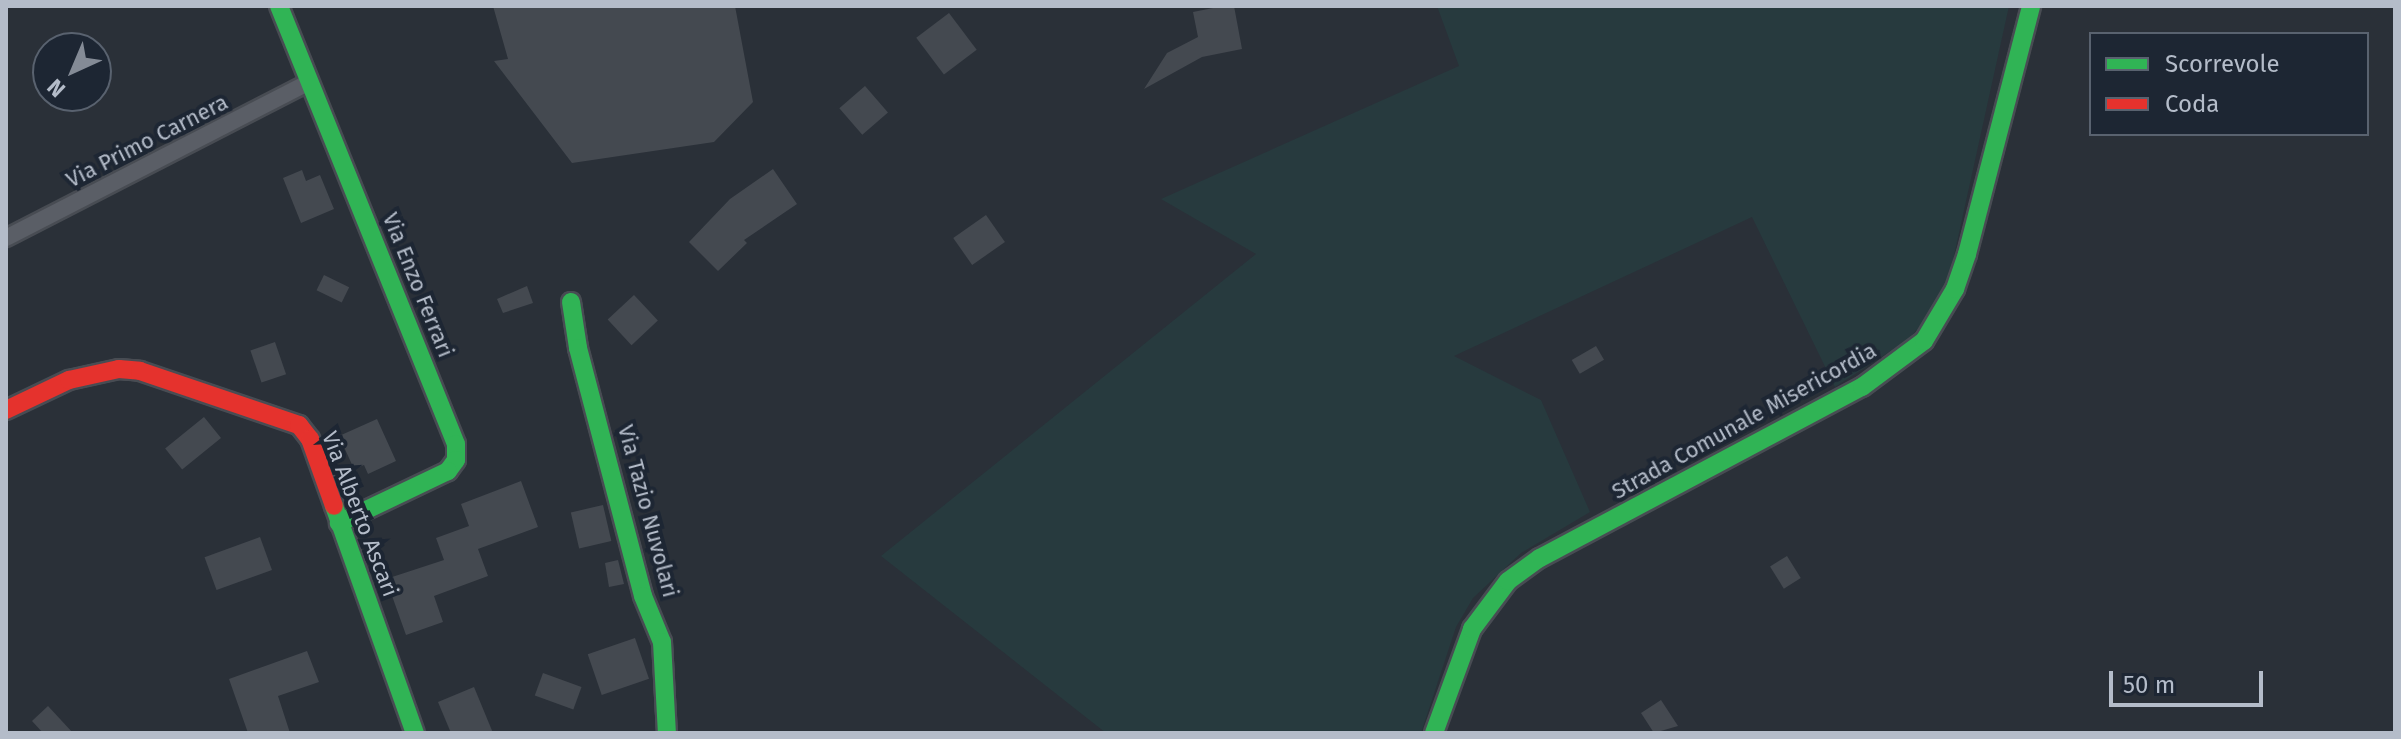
<!DOCTYPE html>
<html>
<head>
<meta charset="utf-8">
<style>
	body { margin:0 }
	#map { position:relative; width:2401px; height:739px; overflow:hidden; background:#2a3038; font-family:"Fira Sans",sans-serif }
	div>[style] { position:absolute }
	[style*='--x'] { left:calc(var(--x)*1px); top:calc(var(--y)*1px); width:calc(var(--w)*1px); rotate:calc(var(--a)*1deg) }
	.green>* { inset:0; background:#273a3e }
	.building>* { inset:0; background:#444950; transform-origin:0 0 }
	.roads { filter:drop-shadow(2px 0 #484c53) drop-shadow(-2px 0 #484c53) drop-shadow(0 2px #484c53) drop-shadow(0 -2px #484c53) }
	.street>* { height:16px; margin:-8px; padding:0 8px; transform-origin:8px; border-radius:8px; background:#5a5e66 }
	.fast>* { height:18px; margin:-9px; padding:0 9px; transform-origin:9px; border-radius:9px; background:#30b455 }
	.jam>* { height:18px; margin:-9px; padding:0 9px; transform-origin:9px; border-radius:9px; background:#e5322d }
	span { translate:-50% -50%; white-space:nowrap; text-align:center; line-height:1.15; -webkit-text-stroke:8px #1d2633; paint-order:stroke }
	.street-label { font-size:22px; color:#b4bcc9 }
	.frame { position:absolute; inset:0; border:8px solid #b4bcc9; pointer-events:none }
	.legend { position:absolute; left:2089px; top:32px; width:280px; height:104px; box-sizing:border-box; background:#1d2633; border:2px solid #59626f; margin:0; padding:10px 14px; list-style:none; font-size:24px; color:#b4bcc9 }
	.legend li { display:flex; align-items:center; gap:16px; height:40px }
	.legend b { width:40px; border:2px solid #59626f }
	.north { position:absolute; left:32px; top:32px; width:80px; height:80px; box-sizing:border-box; background:#1d2633; border:2px solid #59626f; border-radius:50%; rotate:224deg; font-size:22px; font-weight:700; line-height:32px; text-align:center; color:#b4bcc9 }
	.north::after { content:''; display:block; margin:auto; width:28px; height:36px; background:#848b96; clip-path:polygon(50% 0,100% 100%,50% 72%,0 100%) }
	.scale { position:absolute; left:2109px; top:671px; width:154px; height:36px; box-sizing:border-box; border:4px solid #b4bcc9; border-top:0; padding-left:10px; font-size:24px; line-height:28px; white-space:nowrap; color:#b4bcc9; -webkit-text-stroke:6px #1d2633; paint-order:stroke }
</style>
</head>
<body>
<div id="map">
	<div class="green">
		<i style="clip-path:polygon(1437px 6px,2009px 6px,1950px 274px,1929px 315px,1909px 339px,1835px 387px,1752px 217px,1454px 356px,1541px 400px,1590px 512px,1521px 553px,1473px 598px,1456px 627px,1421px 733px,1106px 733px,881px 556px,1256px 254px,1161px 199px,1459px 66px)"></i>
	</div>
	<div class="building">
		<i style="clip-path:polygon(493px 6px,735px 6px,753px 102px,714px 142px,572px 163px,494px 61px,508px 59px)"></i>
		<i style="clip-path:polygon(1223px 6px,1234px 6px,1242px 49px,1202px 57px,1144px 89px,1167px 53px,1198px 37px,1193px 12px)"></i>
		<i style="left:949px;top:13px;width:46px;height:41px;rotate:53deg"></i>
		<i style="left:865px;top:86px;width:35px;height:34px;rotate:49deg"></i>
		<i style="clip-path:polygon(773px 169px,797px 204px,744px 240px,747px 243px,718px 271px,689px 242px,730px 199px)"></i>
		<i style="clip-path:polygon(302px 170px,306px 181px,320px 175px,334px 209px,301px 223px,283px 178px)"></i>
		<i style="left:986px;top:215px;width:33px;height:40px;rotate:55deg"></i>
		<i style="left:324px;top:275px;width:28px;height:17px;rotate:26deg"></i>
		<i style="clip-path:polygon(527px 286px,533px 303px,503px 313px,497px 299px)"></i>
		<i style="left:634px;top:295px;width:35px;height:36px;rotate:47deg"></i>
		<i style="left:275px;top:342px;width:34px;height:26px;rotate:71deg"></i>
		<i style="left:1596px;top:346px;width:16px;height:28px;rotate:60deg"></i>
		<i style="left:204px;top:417px;width:27px;height:50px;rotate:51deg"></i>
		<i style="clip-path:polygon(377px 419px,396px 461px,368px 474px,364px 465px,354px 469px,339px 436px)"></i>
		<i style="clip-path:polygon(521px 481px,538px 527px,478px 549px,488px 576px,434px 596px,443px 622px,406px 635px,386px 579px,444px 560px,436px 538px,469px 526px,461px 504px)"></i>
		<i style="left:603px;top:505px;width:37px;height:33px;rotate:77deg"></i>
		<i style="left:260px;top:537px;width:35px;height:59px;rotate:70deg"></i>
		<i style="left:1787px;top:556px;width:26px;height:20px;rotate:58deg"></i>
		<i style="clip-path:polygon(618px 560px,624px 584px,609px 587px,605px 563px)"></i>
		<i style="left:635px;top:638px;width:43px;height:50px;rotate:71deg"></i>
		<i style="clip-path:polygon(307px 651px,319px 682px,278px 696px,290px 733px,248px 733px,229px 679px)"></i>
		<i style="left:543px;top:673px;width:41px;height:24px;rotate:20deg"></i>
		<i style="clip-path:polygon(474px 687px,493px 733px,451px 733px,438px 702px)"></i>
		<i style="clip-path:polygon(1661px 700px,1678px 726px,1654px 733px,1641px 713px)"></i>
		<i style="clip-path:polygon(48px 706px,73px 733px,43px 733px,32px 721px)"></i>
	</div>
	<div class="roads">
		<div class="street">
			<i style="--x:6;--y:238;--w:341;--a:-27.2"></i>
		</div>
		<div class="fast">
			<i style="--x:279;--y:6;--w:472;--a:68"></i>
			<i style="--x:456;--y:444;--w:16;--a:90"></i>
			<i style="--x:456;--y:460;--w:14;--a:126"></i>
			<i style="--x:448;--y:471;--w:121;--a:154.5"></i>
			<i style="--x:571;--y:302;--w:47;--a:81.3"></i>
			<i style="--x:578;--y:348;--w:256;--a:75.3"></i>
			<i style="--x:643;--y:596;--w:50;--a:67.6"></i>
			<i style="--x:662;--y:642;--w:91;--a:86.9"></i>
			<i style="--x:334;--y:506;--w:241;--a:70.4"></i>
			<i style="--x:1434;--y:733;--w:111;--a:-69.9"></i>
			<i style="--x:1472;--y:629;--w:60;--a:-53.1"></i>
			<i style="--x:1508;--y:581;--w:39;--a:-36"></i>
			<i style="--x:1540;--y:558;--w:365;--a:-28"></i>
			<i style="--x:1862;--y:387;--w:77;--a:-36.6"></i>
			<i style="--x:1924;--y:341;--w:61;--a:-59.2"></i>
			<i style="--x:1955;--y:289;--w:37;--a:-71"></i>
			<i style="--x:1967;--y:254;--w:256;--a:-75.5"></i>
		</div>
		<div class="jam">
			<i style="--x:6;--y:410;--w:70;--a:-25.5"></i>
			<i style="--x:69;--y:380;--w:51;--a:-12.4"></i>
			<i style="--x:119;--y:369;--w:21;--a:5"></i>
			<i style="--x:140;--y:371;--w:168;--a:18.8"></i>
			<i style="--x:299;--y:425;--w:18;--a:52"></i>
			<i style="--x:310;--y:439;--w:71;--a:70.3"></i>
		</div>
	</div>
	<div class="street-label">
		<span style="left:147px;top:141px;rotate:-27deg">Via Primo Carnera</span>
		<span style="left:418px;top:285px;rotate:68deg">Via Enzo Ferrari</span>
		<span style="left:1744px;top:421px;rotate:-29deg">Strada Comunale Misericordia</span>
		<span style="left:648px;top:511px;rotate:75deg">Via Tazio Nuvolari</span>
		<span style="left:360px;top:514px;rotate:69deg">Via Alberto Ascari</span>
	</div>
	<div class="frame"></div>
	<ul class="legend">
	<li><b style="height:10px;background:#30b455"></b>Scorrevole</li>
	<li><b style="height:10px;background:#e5322d"></b>Coda</li>
	</ul>
	<div class="north">N</div>
	<div class="scale">50 m</div>
</div>
</body>
</html>
